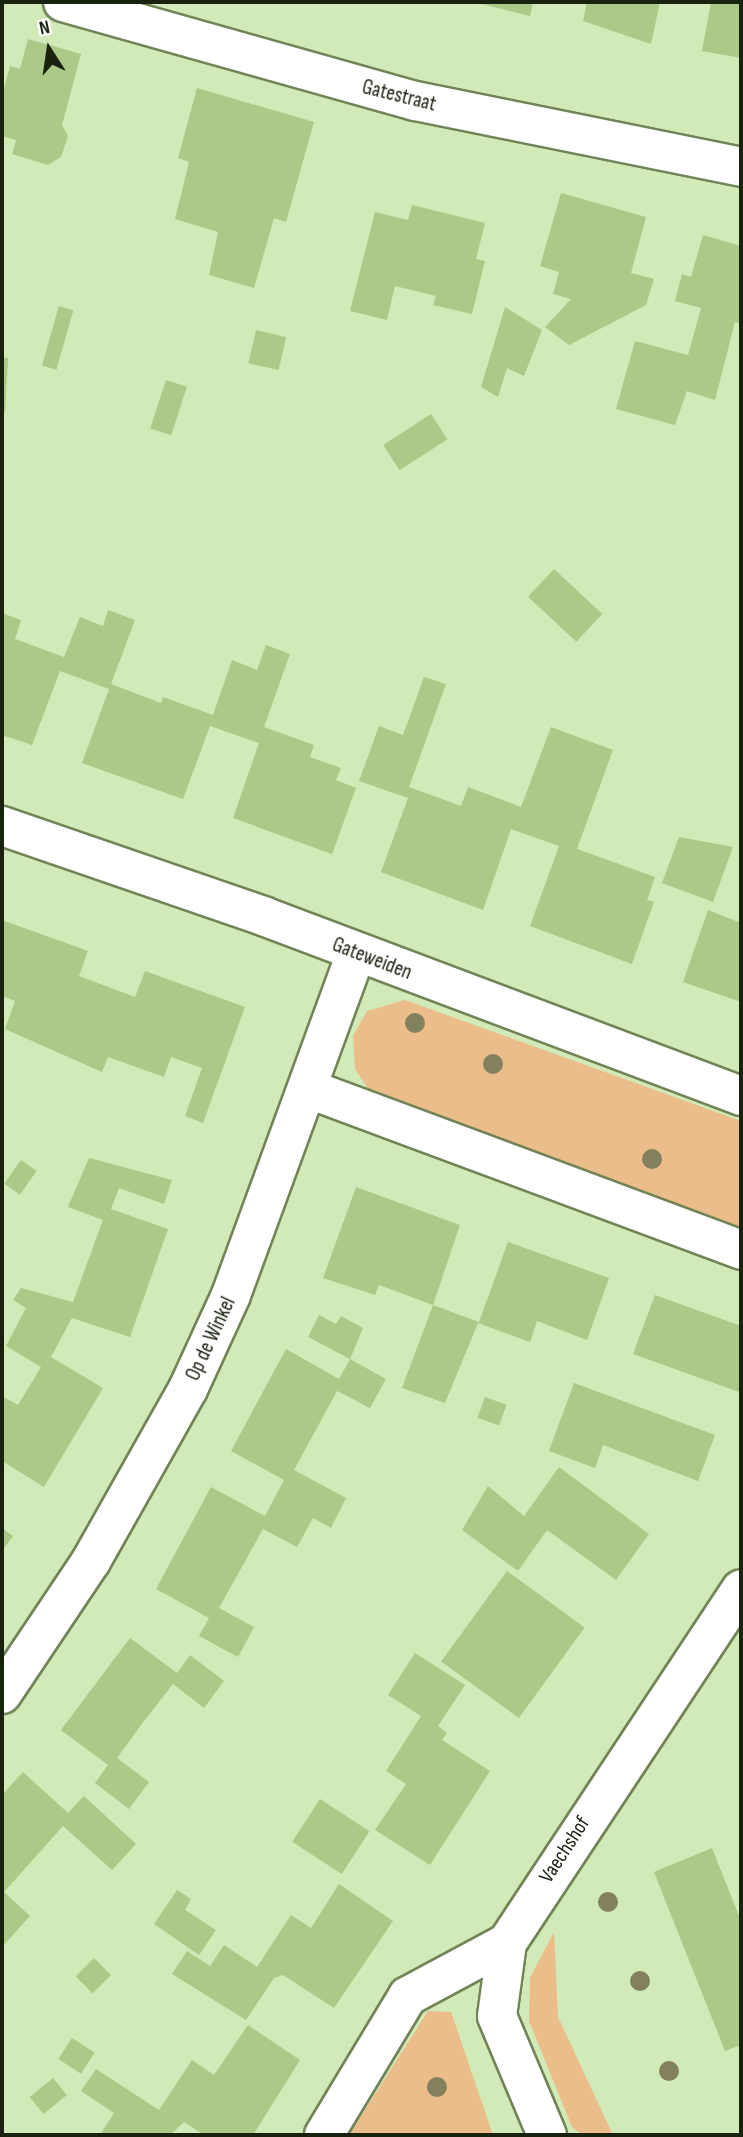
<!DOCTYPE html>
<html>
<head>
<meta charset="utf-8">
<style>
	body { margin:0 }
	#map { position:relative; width:743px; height:2137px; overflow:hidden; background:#d2e9b8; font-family:"Sofia Sans Condensed",sans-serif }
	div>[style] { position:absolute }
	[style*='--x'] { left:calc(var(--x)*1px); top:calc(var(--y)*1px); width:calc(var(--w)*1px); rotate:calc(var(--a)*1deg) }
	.green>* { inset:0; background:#ebbd8b }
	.building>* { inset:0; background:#acc987; transform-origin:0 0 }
	.roads { filter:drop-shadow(2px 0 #708457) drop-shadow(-2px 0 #708457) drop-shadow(0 2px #708457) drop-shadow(0 -2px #708457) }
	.minor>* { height:38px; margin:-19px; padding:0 19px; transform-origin:19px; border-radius:19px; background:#fff }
	.trees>* { width:20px; height:20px; margin:-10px; border-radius:50%; background:#83815d }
	span { translate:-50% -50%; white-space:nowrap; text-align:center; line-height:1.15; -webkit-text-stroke:5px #fff; paint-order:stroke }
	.street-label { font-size:21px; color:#19210f }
	.frame { position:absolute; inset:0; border:4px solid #19210f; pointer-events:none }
	.north { position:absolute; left:14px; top:14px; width:70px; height:70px; -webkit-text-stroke:5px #fff; paint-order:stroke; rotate:348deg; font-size:19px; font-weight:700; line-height:28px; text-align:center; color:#19210f }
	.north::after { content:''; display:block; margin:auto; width:24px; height:32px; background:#19210f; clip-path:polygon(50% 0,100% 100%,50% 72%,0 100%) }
</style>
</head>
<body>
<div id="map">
	<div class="green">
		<i style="clip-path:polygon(405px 1000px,741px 1121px,741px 1227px,369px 1090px,355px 1069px,353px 1036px,367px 1011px)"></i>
		<i style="clip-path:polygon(554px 1932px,558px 2017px,612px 2133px,582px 2135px,572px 2127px,529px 2021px,530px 1978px)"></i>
		<i style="clip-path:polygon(428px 2011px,451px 2012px,493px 2135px,349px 2135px)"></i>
	</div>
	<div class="building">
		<i style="clip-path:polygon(474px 2px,533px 2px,530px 16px)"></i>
		<i style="clip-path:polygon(587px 2px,660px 2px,651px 44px,583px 21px)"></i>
		<i style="clip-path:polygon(711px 2px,741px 2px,741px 58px,702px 51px)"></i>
		<i style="clip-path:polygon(28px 39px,81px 54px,62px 125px,68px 136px,61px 157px,48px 165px,12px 154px,16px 140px,2px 136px,2px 96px,10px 66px,20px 69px)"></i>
		<i style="clip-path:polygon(197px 88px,314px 122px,286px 222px,274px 218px,254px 288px,209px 275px,218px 232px,175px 219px,189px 162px,178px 158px)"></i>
		<i style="clip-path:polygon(561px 193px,646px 217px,631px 273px,654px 279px,646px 305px,569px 345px,545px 327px,571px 299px,553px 294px,559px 272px,540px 266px)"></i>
		<i style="clip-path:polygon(412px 205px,485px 223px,476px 259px,485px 261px,472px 314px,433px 305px,436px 296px,395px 286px,387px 320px,350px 311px,375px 212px,408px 220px)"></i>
		<i style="clip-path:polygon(703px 235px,741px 246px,741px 324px,735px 322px,715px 400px,687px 391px,675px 425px,616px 409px,635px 341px,688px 355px,701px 308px,675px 301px,682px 274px,691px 277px)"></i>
		<i style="left:59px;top:306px;width:15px;height:62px;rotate:16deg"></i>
		<i style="clip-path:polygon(505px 307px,542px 330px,524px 376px,507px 368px,498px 397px,481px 387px)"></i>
		<i style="left:256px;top:330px;width:31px;height:34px;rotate:13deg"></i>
		<i style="clip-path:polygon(2px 358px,8px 358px,5px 412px,2px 411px)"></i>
		<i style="left:166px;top:380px;width:22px;height:51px;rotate:18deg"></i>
		<i style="left:431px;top:414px;width:30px;height:57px;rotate:57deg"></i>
		<i style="left:554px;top:569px;width:66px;height:38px;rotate:43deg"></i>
		<i style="clip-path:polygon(108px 610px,135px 620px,111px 684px,161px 703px,163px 697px,213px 715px,232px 660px,257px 670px,266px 645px,290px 654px,264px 727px,314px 745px,310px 757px,341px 768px,336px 780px,356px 788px,332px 854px,233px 818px,259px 743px,210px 726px,183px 799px,82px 763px,109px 689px,60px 671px,32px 745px,2px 735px,2px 613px,21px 620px,15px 639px,64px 657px,80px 617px,103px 626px)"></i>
		<i style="clip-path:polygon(424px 677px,446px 684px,409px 787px,461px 806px,468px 787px,521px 807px,551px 727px,613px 750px,577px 849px,655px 877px,647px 900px,654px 902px,632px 964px,530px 926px,559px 846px,511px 829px,483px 910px,381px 872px,408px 798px,359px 781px,379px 726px,403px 735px)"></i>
		<i style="clip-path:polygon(679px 837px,733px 847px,713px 902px,662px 883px)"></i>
		<i style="clip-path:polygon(708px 910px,741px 923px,741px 1002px,683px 982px)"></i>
		<i style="clip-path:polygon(2px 920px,88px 951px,79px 976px,135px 997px,145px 971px,245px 1007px,203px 1123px,185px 1116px,202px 1068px,171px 1057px,164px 1077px,108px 1057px,102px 1072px,5px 1029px,15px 1001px,2px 996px)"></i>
		<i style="clip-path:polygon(89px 1158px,172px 1180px,164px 1204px,119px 1188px,111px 1209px,168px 1229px,130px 1337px,72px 1318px,51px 1357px,103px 1388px,44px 1487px,2px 1461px,2px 1396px,18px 1405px,41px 1367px,6px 1346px,26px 1308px,13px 1300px,21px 1288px,73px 1302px,103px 1220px,68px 1207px)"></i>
		<i style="left:21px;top:1160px;width:19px;height:29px;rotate:35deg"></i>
		<i style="clip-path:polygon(356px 1187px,460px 1225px,433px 1305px,379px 1285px,375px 1295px,323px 1278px)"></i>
		<i style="clip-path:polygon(508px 1242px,609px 1278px,587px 1340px,537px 1321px,530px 1342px,478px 1323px,445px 1403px,402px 1388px,433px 1305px,479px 1322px)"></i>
		<i style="clip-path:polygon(655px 1295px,741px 1326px,739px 1392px,633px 1354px)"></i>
		<i style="clip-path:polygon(319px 1315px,336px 1324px,341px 1316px,363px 1328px,350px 1359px,308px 1337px)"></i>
		<i style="clip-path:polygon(286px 1349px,339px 1379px,350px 1359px,386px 1379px,370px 1408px,337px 1391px,294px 1470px,346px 1498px,331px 1528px,313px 1518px,297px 1547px,263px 1529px,219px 1608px,254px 1627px,238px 1657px,199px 1636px,209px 1618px,156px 1589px,211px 1487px,265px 1516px,284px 1480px,231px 1451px)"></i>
		<i style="clip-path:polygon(574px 1383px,715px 1435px,698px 1481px,603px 1445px,595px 1468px,549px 1451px)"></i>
		<i style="left:485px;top:1397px;width:23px;height:22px;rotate:20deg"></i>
		<i style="clip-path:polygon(559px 1467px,649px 1534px,616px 1580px,547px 1530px,518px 1571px,462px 1530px,488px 1486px,524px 1516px)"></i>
		<i style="clip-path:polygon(2px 1528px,13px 1536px,2px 1551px)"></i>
		<i style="left:507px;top:1571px;width:96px;height:112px;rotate:36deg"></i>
		<i style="clip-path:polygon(130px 1638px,177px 1673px,190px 1655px,224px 1681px,204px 1708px,173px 1684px,144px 1721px,117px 1758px,149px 1782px,129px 1809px,95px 1783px,108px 1765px,61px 1730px)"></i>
		<i style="clip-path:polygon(415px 1653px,465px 1685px,438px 1726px,447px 1733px,442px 1740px,490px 1771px,430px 1865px,375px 1830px,406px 1784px,386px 1771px,421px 1716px,388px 1695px)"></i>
		<i style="clip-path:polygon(23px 1772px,68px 1813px,84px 1796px,136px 1844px,112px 1870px,63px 1826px,4px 1892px,30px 1916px,2px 1947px,2px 1795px)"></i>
		<i style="left:320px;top:1799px;width:59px;height:51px;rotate:33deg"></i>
		<i style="clip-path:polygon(712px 1848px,741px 1921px,741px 2045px,725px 2051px,654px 1872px)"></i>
		<i style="clip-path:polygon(339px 1884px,393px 1921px,334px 2008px,283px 1975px,274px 1978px,246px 2020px,172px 1974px,187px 1951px,210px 1966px,224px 1945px,257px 1967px,291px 1915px,311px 1928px)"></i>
		<i style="clip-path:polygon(177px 1890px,191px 1899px,185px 1910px,216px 1930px,199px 1955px,154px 1924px)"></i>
		<i style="left:94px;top:1958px;width:24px;height:26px;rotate:45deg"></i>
		<i style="clip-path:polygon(248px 2025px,300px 2060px,253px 2135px,204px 2135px,184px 2122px,170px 2135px,100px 2135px,114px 2113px,81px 2091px,96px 2069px,159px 2110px,192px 2060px,214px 2075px)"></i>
		<i style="left:72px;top:2038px;width:27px;height:25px;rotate:33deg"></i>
		<i style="left:53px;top:2078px;width:22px;height:30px;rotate:51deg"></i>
	</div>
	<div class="roads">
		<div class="minor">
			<i style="--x:63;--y:2;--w:366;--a:15.7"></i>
			<i style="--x:415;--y:101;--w:333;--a:11.4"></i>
			<i style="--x:2;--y:826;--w:276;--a:19"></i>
			<i style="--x:263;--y:916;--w:511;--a:20.63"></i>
			<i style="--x:309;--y:1089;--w:461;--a:20.4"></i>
			<i style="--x:2;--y:1694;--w:160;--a:-56.2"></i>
			<i style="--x:91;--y:1561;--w:197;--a:-60.6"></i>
			<i style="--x:188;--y:1389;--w:103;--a:-65.4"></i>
			<i style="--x:231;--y:1295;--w:364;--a:-69.9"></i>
			<i style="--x:324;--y:2135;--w:162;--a:-58.9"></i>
			<i style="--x:408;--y:1996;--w:112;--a:-28.2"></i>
			<i style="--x:547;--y:2135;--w:129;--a:-112.8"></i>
			<i style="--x:497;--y:2016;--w:74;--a:-82.2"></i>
			<i style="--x:507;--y:1943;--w:424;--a:-56.5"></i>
		</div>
	</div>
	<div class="trees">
		<i style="left:415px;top:1023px"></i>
		<i style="left:493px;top:1064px"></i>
		<i style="left:652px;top:1159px"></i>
		<i style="left:608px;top:1902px"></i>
		<i style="left:640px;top:1981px"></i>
		<i style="left:669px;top:2071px"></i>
		<i style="left:437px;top:2087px"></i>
	</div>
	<div class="street-label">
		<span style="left:399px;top:96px;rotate:14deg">Gatestraat</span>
		<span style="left:372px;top:959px;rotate:21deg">Gateweiden</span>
		<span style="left:211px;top:1339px;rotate:-65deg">Op de Winkel</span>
		<span style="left:565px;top:1850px;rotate:-57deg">Vaechshof</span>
	</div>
	<div class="frame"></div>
	<div class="north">N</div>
</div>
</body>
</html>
